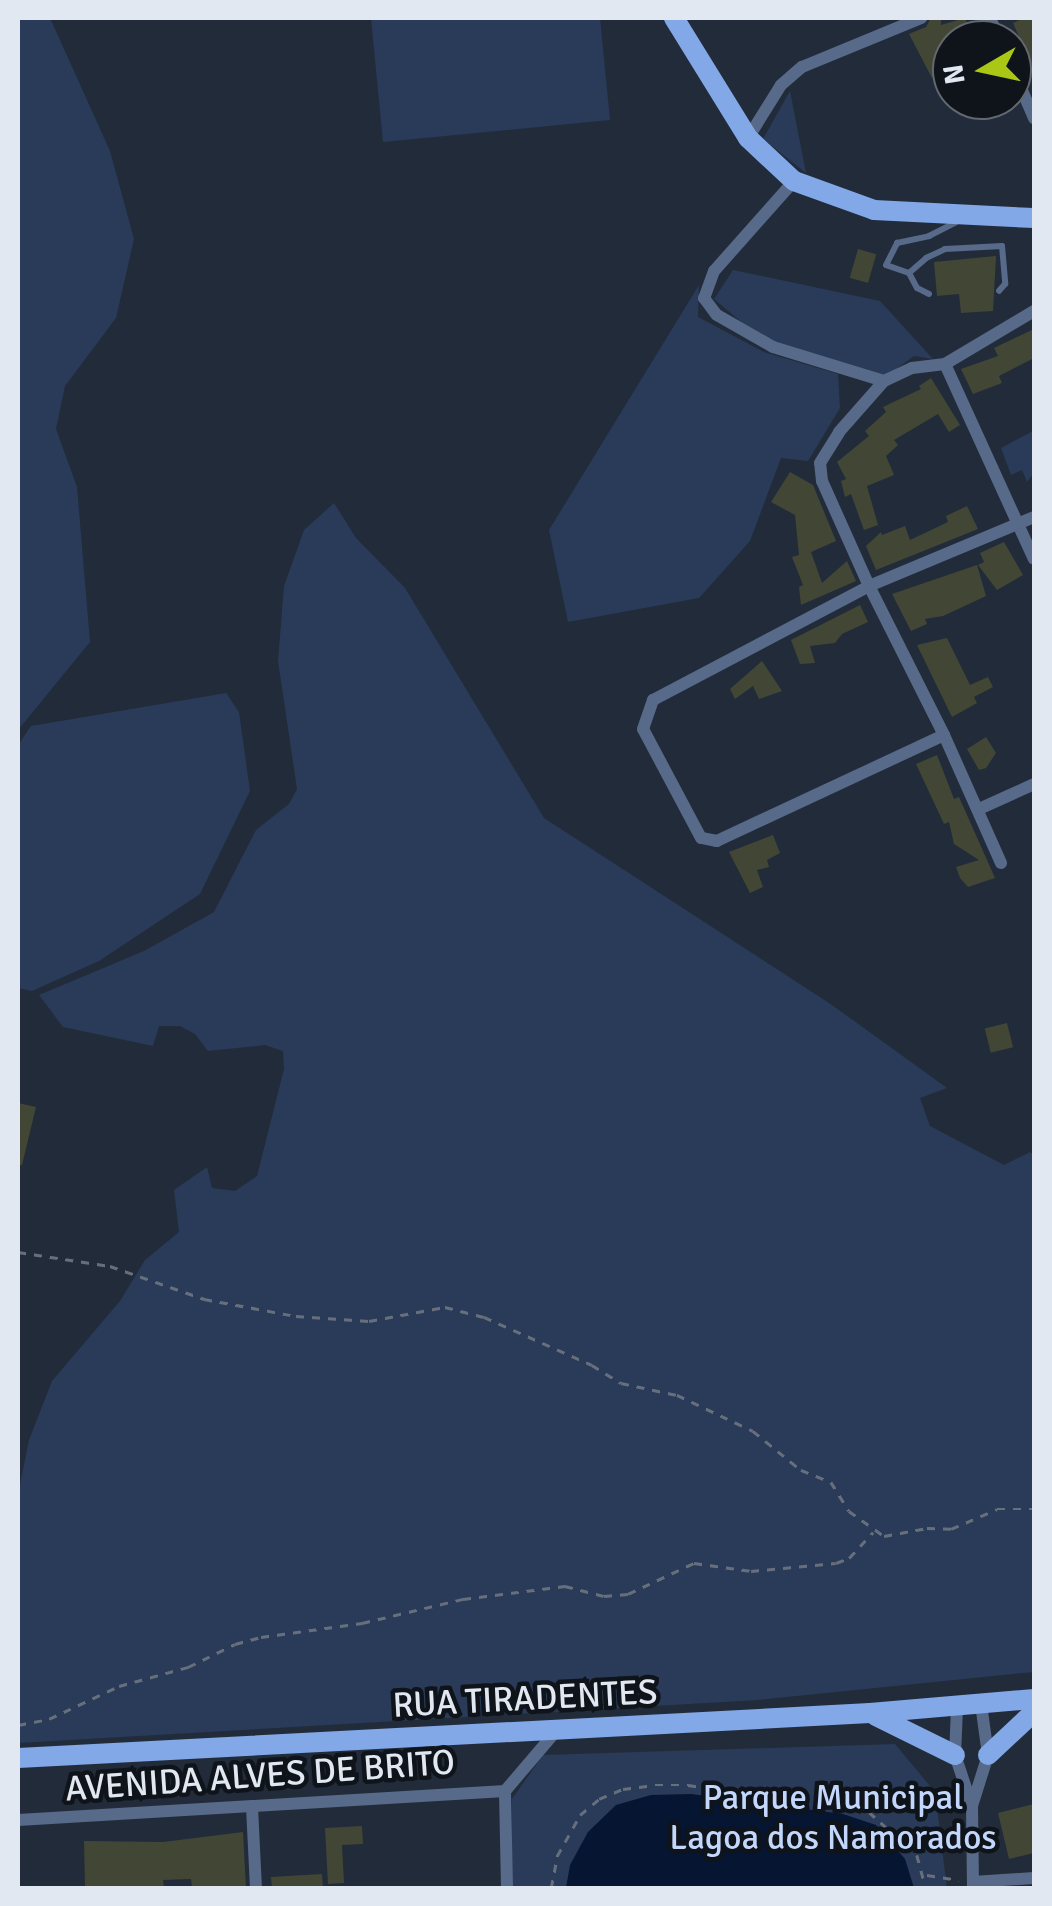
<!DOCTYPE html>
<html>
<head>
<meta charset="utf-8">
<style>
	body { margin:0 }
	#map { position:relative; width:1052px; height:1906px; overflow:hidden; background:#222b39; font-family:Signika,sans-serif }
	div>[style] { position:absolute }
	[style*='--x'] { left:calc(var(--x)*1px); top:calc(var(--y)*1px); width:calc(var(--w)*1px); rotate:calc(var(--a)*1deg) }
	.green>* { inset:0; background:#293b59 }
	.water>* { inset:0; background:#061532 }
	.building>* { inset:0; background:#424735; transform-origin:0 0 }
	.path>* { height:2.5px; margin-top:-1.25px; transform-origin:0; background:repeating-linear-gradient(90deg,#686f7c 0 8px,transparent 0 16px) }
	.service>* { height:6px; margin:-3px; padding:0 3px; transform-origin:3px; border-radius:3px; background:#576a89 }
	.minor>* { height:12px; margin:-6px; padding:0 6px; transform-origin:6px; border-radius:6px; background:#576a89 }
	.primary>* { height:20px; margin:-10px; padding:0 10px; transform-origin:10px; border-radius:10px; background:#82a8e8 }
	span { translate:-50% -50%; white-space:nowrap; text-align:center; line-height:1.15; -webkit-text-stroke:9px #0f131a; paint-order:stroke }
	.street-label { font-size:35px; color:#e2e8f2 }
	.park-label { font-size:35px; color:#c2d7fb }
	.frame { position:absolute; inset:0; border:20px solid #e2e8f2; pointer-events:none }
	.north { position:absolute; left:932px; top:20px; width:100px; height:100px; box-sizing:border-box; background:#0f131a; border:2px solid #636870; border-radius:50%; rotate:261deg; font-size:28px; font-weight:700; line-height:40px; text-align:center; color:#e2e8f2 }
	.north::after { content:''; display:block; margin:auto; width:35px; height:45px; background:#abc716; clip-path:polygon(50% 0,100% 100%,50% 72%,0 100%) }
</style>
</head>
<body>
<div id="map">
	<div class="green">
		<i style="clip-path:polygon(18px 18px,50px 18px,110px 151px,134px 239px,116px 318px,65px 386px,56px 429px,77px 487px,90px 642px,18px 730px)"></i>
		<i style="clip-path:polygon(371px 18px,600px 18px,610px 120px,383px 142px)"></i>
		<i style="clip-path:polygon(790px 91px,806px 173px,763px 139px)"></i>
		<i style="clip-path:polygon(733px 270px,880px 301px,933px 359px,914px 356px,885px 377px,800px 353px,752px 331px,714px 299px)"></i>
		<i style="clip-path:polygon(699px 285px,698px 317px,764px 352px,838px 374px,840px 408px,808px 461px,781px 458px,750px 541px,699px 598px,568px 622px,549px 530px)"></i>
		<i style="clip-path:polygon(1033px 431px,1034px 473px,1027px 482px,1022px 470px,1011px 475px,1001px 448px)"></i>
		<i style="clip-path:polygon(334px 503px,356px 538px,405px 588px,544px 818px,832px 1005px,947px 1088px,920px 1098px,930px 1126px,1004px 1165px,1030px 1152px,1034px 1155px,1034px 1672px,758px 1700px,18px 1743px,18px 1494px,29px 1440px,52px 1381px,120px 1301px,145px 1260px,179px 1232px,174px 1190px,207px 1167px,212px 1188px,235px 1191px,257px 1176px,284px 1069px,283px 1051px,265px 1045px,208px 1051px,195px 1034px,180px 1026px,159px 1026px,153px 1046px,63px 1027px,39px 995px,144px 951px,214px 912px,256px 830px,289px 804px,297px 789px,278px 661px,284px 586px,304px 530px)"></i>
		<i style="clip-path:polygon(226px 693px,239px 712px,250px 791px,200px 894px,99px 961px,32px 991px,18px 988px,18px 745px,31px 726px)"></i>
		<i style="clip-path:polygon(895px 1744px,935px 1792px,947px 1888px,512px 1888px,512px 1799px,543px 1755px)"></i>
	</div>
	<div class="water">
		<i style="clip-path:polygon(691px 1794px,843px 1814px,876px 1825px,905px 1859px,914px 1888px,566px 1888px,570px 1865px,588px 1832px,616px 1805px,651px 1795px)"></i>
	</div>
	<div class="building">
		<i style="clip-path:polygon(931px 18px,941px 18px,941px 25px,965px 18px,974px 40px,952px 40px,952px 69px,932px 78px,909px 34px,926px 27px)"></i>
		<i style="clip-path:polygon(1024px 18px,1034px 18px,1034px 71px,1013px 23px)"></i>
		<i style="left:858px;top:249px;width:19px;height:30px;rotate:16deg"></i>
		<i style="clip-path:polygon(996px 256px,993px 311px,961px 313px,959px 294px,937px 296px,934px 262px)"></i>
		<i style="clip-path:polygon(1034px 329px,1034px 358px,999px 376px,1002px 383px,973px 394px,961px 369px,998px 356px,994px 348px)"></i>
		<i style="clip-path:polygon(931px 378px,960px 425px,949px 432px,938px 414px,894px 440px,898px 445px,886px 456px,894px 475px,867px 486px,878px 525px,864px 530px,851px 494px,845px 497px,841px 481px,846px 479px,837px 462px,869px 436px,865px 431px,886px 412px,883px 407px,921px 389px,919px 386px)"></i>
		<i style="clip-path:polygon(790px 472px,813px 485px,836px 541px,811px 552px,822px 583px,847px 561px,856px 581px,801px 605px,799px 587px,803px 585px,792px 557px,799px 555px,795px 515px,771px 502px)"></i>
		<i style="clip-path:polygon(967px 506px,978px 529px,876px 570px,866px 546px,881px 532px,882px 535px,905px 526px,910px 540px,948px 522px,946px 516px)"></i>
		<i style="clip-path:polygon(1004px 542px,1023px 575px,997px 590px,978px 565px,984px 562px,980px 553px)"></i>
		<i style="clip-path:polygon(977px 565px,986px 596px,943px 616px,925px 619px,927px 624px,911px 631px,892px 594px)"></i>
		<i style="clip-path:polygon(860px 605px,868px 622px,842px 634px,835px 643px,810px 646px,815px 663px,800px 664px,791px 640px)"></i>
		<i style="clip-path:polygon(947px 638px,970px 685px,988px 677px,993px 687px,974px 697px,977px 703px,952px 717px,917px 645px)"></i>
		<i style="clip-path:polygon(762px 661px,782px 691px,759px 699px,753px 686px,735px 699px,730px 689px)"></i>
		<i style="clip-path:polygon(986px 737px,996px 753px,986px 768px,979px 770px,967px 749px)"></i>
		<i style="clip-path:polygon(937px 755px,954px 799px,959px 797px,995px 878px,968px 887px,960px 878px,956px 867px,979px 860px,954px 844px,949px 822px,944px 824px,916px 764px)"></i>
		<i style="clip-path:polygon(773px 835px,780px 853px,767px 860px,769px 867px,757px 870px,763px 887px,750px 893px,729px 852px)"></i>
		<i style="left:1007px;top:1023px;width:25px;height:23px;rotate:76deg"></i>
		<i style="clip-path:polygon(18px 1103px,36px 1107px,22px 1165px,18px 1165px)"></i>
		<i style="clip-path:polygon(1034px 1804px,1034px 1853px,1009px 1859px,998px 1813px)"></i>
		<i style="clip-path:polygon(362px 1826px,363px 1844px,342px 1845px,344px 1883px,328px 1884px,325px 1828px)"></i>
		<i style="clip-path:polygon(243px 1832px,246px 1888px,192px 1888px,191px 1879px,163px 1880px,164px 1888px,85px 1888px,84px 1841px,163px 1842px)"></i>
		<i style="clip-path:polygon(322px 1874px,323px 1888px,272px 1888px,271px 1877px)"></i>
	</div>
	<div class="path">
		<i style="--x:18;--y:1252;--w:93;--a:8.7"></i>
		<i style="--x:110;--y:1266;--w:100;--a:19.3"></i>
		<i style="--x:204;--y:1299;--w:94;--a:10.5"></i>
		<i style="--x:296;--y:1316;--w:73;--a:3.9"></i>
		<i style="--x:369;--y:1321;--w:77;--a:-10.4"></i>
		<i style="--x:445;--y:1307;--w:40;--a:14.4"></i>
		<i style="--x:484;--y:1317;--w:118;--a:24"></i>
		<i style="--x:592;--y:1365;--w:34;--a:32"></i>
		<i style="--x:621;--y:1383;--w:57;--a:12.1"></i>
		<i style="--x:677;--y:1395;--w:84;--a:25.3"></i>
		<i style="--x:753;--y:1431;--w:62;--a:39.1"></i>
		<i style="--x:801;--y:1470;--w:32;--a:22"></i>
		<i style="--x:831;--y:1482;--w:34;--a:58"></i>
		<i style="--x:849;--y:1511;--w:43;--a:35.5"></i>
		<i style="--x:884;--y:1536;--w:44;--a:-10.5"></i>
		<i style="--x:927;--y:1528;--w:24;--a:2"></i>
		<i style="--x:951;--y:1529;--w:50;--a:-23.5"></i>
		<i style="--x:997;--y:1509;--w:37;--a:0"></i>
		<i style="--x:18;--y:1725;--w:32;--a:-11"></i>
		<i style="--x:49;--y:1719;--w:77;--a:-25.2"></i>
		<i style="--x:119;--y:1686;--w:72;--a:-15.4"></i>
		<i style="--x:188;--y:1667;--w:52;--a:-26.1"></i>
		<i style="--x:235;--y:1644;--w:27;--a:-15"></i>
		<i style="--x:261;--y:1637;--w:102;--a:-7.9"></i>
		<i style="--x:362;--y:1623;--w:104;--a:-13.4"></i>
		<i style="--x:463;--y:1599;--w:103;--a:-7.3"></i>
		<i style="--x:565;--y:1586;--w:40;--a:14.4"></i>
		<i style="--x:604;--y:1596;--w:24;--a:-5"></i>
		<i style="--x:628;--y:1594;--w:73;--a:-25.2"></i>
		<i style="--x:694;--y:1563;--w:58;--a:8"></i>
		<i style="--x:751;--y:1571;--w:85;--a:-5.4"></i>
		<i style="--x:836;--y:1563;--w:14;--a:-21"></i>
		<i style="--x:849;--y:1558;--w:35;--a:-47"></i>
		<i style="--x:927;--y:1875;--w:32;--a:9"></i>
		<i style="--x:551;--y:1888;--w:33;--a:-79"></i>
		<i style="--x:557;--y:1856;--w:47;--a:-60.7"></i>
		<i style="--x:580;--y:1815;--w:25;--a:-40"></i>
		<i style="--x:599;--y:1799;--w:26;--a:-23"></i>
		<i style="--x:623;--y:1789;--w:32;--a:-7"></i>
		<i style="--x:655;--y:1785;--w:33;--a:0"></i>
		<i style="--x:688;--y:1785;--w:183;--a:8.5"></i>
		<i style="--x:869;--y:1812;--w:64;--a:41.9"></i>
		<i style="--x:917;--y:1855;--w:34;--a:75"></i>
	</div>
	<div class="service">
		<i style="--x:909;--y:273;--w:23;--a:-41"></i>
		<i style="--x:926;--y:258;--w:21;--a:-25"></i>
		<i style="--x:945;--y:249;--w:57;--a:-3"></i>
		<i style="--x:1002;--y:246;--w:38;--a:85"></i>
		<i style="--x:1005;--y:284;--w:9;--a:131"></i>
		<i style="--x:929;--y:294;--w:13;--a:-153"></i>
		<i style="--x:917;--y:288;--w:17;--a:-118"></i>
		<i style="--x:909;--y:273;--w:24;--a:-161"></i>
		<i style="--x:886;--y:265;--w:25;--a:-63"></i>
		<i style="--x:897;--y:243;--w:33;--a:-12"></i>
		<i style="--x:929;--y:236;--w:30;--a:-27"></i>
	</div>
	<div class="minor">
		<i style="--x:990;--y:18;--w:24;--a:66"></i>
		<i style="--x:1012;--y:67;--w:56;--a:66.7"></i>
		<i style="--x:748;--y:138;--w:62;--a:-58.1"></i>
		<i style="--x:781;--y:85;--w:28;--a:-41"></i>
		<i style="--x:802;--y:67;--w:129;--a:-22.4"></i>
		<i style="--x:794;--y:181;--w:120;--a:131.6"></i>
		<i style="--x:714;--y:271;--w:29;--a:110"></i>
		<i style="--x:704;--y:298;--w:21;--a:53"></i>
		<i style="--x:717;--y:315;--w:64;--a:29.7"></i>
		<i style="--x:773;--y:347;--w:116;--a:17"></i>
		<i style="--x:945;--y:364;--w:214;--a:65.5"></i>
		<i style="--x:944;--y:735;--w:251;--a:155"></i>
		<i style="--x:717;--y:841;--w:16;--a:-169"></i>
		<i style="--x:701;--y:838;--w:123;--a:-118"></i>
		<i style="--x:643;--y:729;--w:31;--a:-71"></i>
		<i style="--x:653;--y:700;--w:244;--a:-27.8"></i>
		<i style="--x:869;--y:586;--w:179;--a:-22.7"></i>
		<i style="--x:979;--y:809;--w:60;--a:-24.4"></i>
		<i style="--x:1001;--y:863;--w:140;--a:-114"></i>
		<i style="--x:944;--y:735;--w:167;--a:-116.7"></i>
		<i style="--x:869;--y:586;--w:115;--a:-114.1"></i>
		<i style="--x:822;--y:481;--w:18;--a:-96"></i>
		<i style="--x:820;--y:463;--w:36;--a:-58"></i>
		<i style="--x:839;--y:432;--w:68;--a:-48.6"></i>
		<i style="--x:884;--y:381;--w:31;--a:-25"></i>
		<i style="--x:912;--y:368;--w:33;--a:-7"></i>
		<i style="--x:945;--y:364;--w:104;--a:-30.8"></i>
		<i style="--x:957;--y:1708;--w:47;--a:92.4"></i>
		<i style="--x:955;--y:1755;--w:54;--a:71.6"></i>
		<i style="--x:252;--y:1807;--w:81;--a:87.2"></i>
		<i style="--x:18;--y:1820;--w:488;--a:-3.4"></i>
		<i style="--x:973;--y:1882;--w:61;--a:-3.8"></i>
		<i style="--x:507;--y:1888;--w:97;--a:-91.2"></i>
		<i style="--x:505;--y:1791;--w:80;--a:-49.6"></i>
		<i style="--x:973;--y:1888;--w:82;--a:-90.7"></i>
		<i style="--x:972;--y:1806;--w:53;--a:-72.6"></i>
		<i style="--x:988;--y:1755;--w:51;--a:-97.8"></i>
	</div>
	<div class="primary">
		<i style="--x:674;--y:18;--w:141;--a:58.3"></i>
		<i style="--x:748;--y:138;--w:63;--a:43.1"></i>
		<i style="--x:794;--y:181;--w:85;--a:19.9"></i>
		<i style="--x:874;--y:210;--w:160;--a:2.9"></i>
		<i style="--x:876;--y:1716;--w:88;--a:26.3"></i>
		<i style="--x:988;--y:1755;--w:63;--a:-43.1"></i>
		<i style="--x:18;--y:1758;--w:853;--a:-3.02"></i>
		<i style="--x:870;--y:1713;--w:165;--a:-4.9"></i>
	</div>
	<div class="street-label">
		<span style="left:525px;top:1699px;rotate:-3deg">RUA TIRADENTES</span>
		<span style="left:260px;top:1776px;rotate:-4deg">AVENIDA ALVES DE BRITO</span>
	</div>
	<div class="park-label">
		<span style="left:833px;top:1818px">Parque Municipal<br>Lagoa dos Namorados</span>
	</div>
	<div class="frame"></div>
	<div class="north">N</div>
</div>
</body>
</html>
